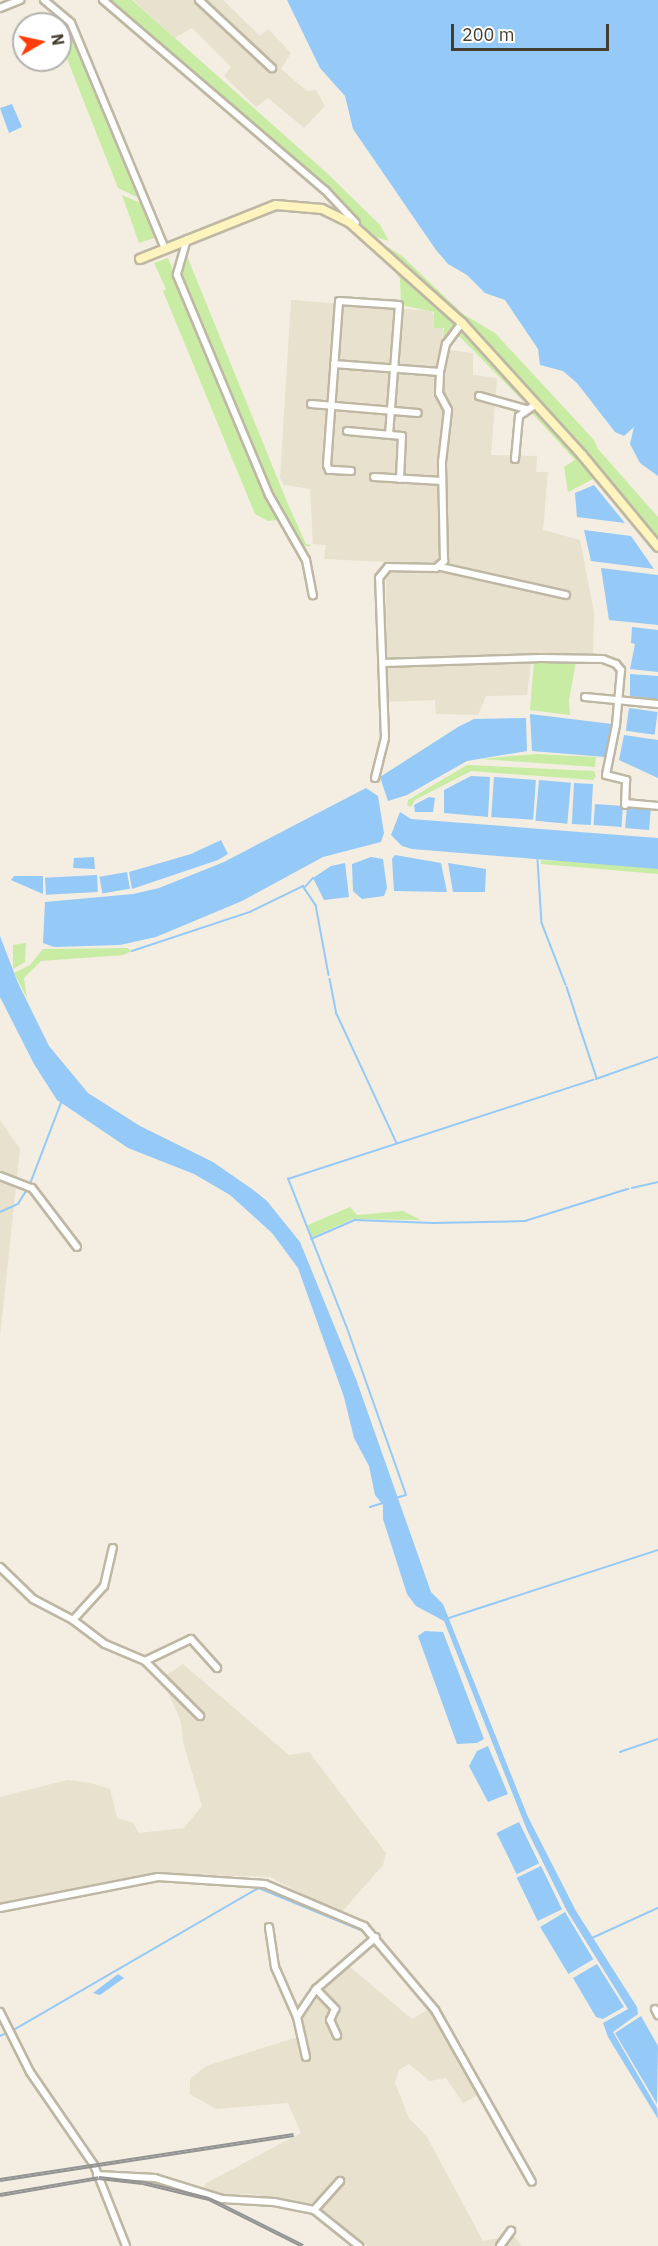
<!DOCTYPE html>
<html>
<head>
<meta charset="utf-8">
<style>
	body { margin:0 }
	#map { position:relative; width:658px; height:2246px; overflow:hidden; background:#f3eee1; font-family:"IBM Plex Sans",sans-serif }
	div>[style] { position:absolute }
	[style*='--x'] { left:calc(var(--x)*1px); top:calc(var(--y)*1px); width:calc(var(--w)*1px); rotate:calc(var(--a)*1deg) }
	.residential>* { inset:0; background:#e7e1ce }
	.green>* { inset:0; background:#c8eca4 }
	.water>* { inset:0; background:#95c9f7; transform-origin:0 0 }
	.stream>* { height:1.5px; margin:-0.75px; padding:0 0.75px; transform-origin:0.75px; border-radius:0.75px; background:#95c9f7 }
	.roads { filter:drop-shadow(2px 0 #beb7a3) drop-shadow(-2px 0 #beb7a3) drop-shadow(0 2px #beb7a3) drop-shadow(0 -2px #beb7a3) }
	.street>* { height:6px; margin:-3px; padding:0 3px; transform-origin:3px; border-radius:3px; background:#fff }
	.secondary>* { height:8px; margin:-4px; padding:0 4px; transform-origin:4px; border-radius:4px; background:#fff3be }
	.rail>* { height:4px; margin-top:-2px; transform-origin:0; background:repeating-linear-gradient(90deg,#fff 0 4.5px,#939393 0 9px); box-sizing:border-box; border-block:2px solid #939393 }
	span { translate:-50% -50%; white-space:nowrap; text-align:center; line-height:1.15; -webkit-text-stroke:6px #fff; paint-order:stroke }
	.north { position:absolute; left:12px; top:12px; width:60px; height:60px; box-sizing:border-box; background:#fff; border:2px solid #b4b2ad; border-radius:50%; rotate:81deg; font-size:16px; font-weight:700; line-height:24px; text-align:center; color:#443e31 }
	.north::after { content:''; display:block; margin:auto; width:21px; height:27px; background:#ff3e0b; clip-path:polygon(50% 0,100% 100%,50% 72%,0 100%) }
	.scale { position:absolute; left:451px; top:24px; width:158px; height:27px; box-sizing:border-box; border:3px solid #443e31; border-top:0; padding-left:8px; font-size:18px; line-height:21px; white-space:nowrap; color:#443e31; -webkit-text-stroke:4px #fff; paint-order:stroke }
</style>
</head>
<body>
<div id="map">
	<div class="residential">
		<i style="clip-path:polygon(133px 0,223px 0,260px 36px,268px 29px,291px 53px,281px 69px,307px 91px,316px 90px,325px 106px,304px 128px,268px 98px,256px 107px,224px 76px,231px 67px,192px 28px,175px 38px)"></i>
		<i style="clip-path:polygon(291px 300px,431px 311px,443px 329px,441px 349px,473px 353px,473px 375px,497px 378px,491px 455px,537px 456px,536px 472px,548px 472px,543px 530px,580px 540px,594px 612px,593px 655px,531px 663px,527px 695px,486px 696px,478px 715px,436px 714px,435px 700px,387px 702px,386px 562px,324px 559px,326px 545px,313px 544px,310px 489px,284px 485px,280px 478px)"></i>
		<i style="clip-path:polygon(0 1120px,20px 1149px,0 1337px,0 1418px)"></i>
		<i style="clip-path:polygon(183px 1664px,289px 1755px,309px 1752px,386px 1853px,383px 1865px,340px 1914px,270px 1877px,159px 1874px,0 1903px,0 1797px,67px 1780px,91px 1783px,110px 1789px,117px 1818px,133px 1823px,139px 1833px,184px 1828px,202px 1806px,183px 1742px,181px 1722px,162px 1678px)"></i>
		<i style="clip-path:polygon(344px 1962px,412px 2019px,431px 2008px,478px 2095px,463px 2103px,446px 2078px,430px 2081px,409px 2064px,399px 2070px,395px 2083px,409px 2118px,427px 2137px,483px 2241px,513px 2235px,522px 2246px,367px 2246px,326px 2212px,294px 2202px,250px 2194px,220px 2196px,206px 2191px,204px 2185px,212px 2180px,301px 2133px,288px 2103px,216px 2109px,190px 2094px,190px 2079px,206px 2066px,301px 2036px,303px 2018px)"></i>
	</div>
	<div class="green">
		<i style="clip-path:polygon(107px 0,132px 0,328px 174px,380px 225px,389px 241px,376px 237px)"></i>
		<i style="clip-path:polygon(50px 15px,68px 20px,141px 199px,118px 188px,60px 41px,60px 24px,53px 24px)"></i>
		<i style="clip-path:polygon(122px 195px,145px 205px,157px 237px,139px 243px)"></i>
		<i style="clip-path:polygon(383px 244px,402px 256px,463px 314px,495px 333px,594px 440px,598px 449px,658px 517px,658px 542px,464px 323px)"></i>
		<i style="clip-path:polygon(377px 251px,455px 323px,442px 344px,444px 328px,434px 328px,434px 312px,401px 305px,400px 278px)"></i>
		<i style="clip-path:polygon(187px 256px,287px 502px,306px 544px,311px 545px,308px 547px,301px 544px,272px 492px,198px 317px,180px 274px)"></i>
		<i style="clip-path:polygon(168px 258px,268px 500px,278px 520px,268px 521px,255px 514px,163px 291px,166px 289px,154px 263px)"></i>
		<i style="clip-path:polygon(462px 331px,496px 364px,530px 404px,528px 406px,458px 335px)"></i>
		<i style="clip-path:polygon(534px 409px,595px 478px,568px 492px,564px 467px,575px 460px,530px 411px)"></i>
		<i style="clip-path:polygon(534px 661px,576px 662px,569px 700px,570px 715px,530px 710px)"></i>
		<i style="clip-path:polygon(536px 754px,596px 757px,595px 767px,481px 759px)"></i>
		<i style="clip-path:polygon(467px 765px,594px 771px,596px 776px,593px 780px,471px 771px,415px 800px,411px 807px,407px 805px,408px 800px)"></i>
		<i style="clip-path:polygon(541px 860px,630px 865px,658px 869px,658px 874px,541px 864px)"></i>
		<i style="clip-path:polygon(26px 943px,25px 962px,13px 969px,13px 945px)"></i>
		<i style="clip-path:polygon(127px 948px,132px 951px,123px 955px,41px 961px,24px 978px,27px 998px,14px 973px,30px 965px,43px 949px)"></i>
		<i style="clip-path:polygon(350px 1207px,357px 1215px,403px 1211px,421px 1220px,353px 1219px,312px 1237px,310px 1234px,308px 1225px)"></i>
	</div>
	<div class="water">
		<i style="clip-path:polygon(287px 0,658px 0,658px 476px,640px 463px,630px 444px,634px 427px,624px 436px,615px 432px,577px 383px,563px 371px,540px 365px,538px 349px,505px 300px,485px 293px,467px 275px,448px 264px,436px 250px,353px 129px,345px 96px,320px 68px)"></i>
		<i style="clip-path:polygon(12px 104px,22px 127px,9px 133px,0 108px)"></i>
		<i style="clip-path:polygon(594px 485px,625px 523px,577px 517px,575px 493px)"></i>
		<i style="clip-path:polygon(584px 530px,631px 536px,654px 569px,591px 561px)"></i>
		<i style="clip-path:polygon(601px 568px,658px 575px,658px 625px,609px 620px)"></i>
		<i style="clip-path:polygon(632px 627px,658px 630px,658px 672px,630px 669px,635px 644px,631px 643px)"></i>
		<i style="clip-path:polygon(630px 674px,658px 676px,658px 699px,630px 696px)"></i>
		<i style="left:629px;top:708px;width:29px;height:23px;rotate:8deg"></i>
		<i style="clip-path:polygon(530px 714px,612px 724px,605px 757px,532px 751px)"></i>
		<i style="clip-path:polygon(526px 718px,527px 751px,467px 761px,407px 795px,388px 801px,380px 777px,458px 727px,474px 719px)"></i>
		<i style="clip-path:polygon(624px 735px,658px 740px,658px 778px,619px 760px)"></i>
		<i style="clip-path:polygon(471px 776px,490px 777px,488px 817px,444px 813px,444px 790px)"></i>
		<i style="left:494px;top:777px;width:42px;height:40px;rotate:4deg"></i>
		<i style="left:539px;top:780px;width:32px;height:41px;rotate:5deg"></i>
		<i style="left:574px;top:783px;width:19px;height:41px;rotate:3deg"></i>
		<i style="clip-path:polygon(366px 788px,378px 796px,384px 833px,381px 842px,323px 857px,242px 901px,156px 937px,120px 945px,54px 947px,43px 943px,45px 902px,133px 894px,159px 888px,224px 862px)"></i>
		<i style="clip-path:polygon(429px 797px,435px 798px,433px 812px,415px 812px,414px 805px)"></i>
		<i style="left:595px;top:804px;width:28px;height:21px;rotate:4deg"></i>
		<i style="left:627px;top:806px;width:24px;height:22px;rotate:5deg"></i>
		<i style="clip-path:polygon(400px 812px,411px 819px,658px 838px,658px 869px,412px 849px,402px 846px,391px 835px)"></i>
		<i style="clip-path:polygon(221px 840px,228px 854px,218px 860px,132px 889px,129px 872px,191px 854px)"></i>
		<i style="clip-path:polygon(395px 855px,441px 863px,447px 892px,394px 891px,392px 859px)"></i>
		<i style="clip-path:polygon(94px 857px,95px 869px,73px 868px,74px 858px)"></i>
		<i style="clip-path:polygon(371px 857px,383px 859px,387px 888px,384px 896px,362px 899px,353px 891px,352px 864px)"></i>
		<i style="clip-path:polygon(345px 863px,349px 897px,324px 900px,313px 878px,331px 866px)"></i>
		<i style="clip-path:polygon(448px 863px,486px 869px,485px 892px,453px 892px)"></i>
		<i style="left:127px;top:872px;width:17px;height:28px;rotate:80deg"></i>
		<i style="left:97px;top:875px;width:17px;height:52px;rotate:87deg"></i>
		<i style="clip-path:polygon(14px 876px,43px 876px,43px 894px,11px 880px)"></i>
		<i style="clip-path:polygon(0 936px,18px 983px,49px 1046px,88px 1093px,140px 1126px,213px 1162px,252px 1189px,267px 1201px,300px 1242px,356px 1379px,431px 1592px,443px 1604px,528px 1817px,576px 1911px,637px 2007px,638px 2014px,613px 2032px,657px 2108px,658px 2119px,608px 2037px,603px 2023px,628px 2009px,567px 1911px,527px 1830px,444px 1621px,416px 1606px,407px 1594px,383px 1519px,383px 1505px,375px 1495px,369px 1466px,354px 1438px,344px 1397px,298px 1268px,272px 1233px,230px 1195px,194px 1174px,128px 1148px,57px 1100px,34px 1064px,0 997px)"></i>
		<i style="clip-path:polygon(425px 1631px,443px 1632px,484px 1739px,477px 1743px,457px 1744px,418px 1636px)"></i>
		<i style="clip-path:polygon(488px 1746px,508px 1794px,488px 1802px,469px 1766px,477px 1751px)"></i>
		<i style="left:519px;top:1822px;width:46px;height:25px;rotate:64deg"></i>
		<i style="left:541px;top:1866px;width:48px;height:27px;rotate:64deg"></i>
		<i style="left:565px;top:1912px;width:55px;height:29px;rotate:59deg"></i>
		<i style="clip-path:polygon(597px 1964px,624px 2007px,603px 2019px,596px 2017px,573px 1978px)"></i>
		<i style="clip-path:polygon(118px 1974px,124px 1978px,100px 1995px,93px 1993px)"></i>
		<i style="clip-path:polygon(641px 2016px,658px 2046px,657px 2104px,615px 2033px)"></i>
	</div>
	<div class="stream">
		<i style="--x:538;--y:860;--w:63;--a:86.4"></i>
		<i style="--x:542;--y:923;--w:66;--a:68.8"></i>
		<i style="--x:305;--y:887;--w:12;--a:-48"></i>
		<i style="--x:132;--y:951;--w:124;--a:-18.3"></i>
		<i style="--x:250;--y:912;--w:59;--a:-26.1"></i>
		<i style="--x:303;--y:886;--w:23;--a:56"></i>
		<i style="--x:316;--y:905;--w:71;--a:79.5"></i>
		<i style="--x:330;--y:979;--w:36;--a:79"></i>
		<i style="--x:337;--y:1014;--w:142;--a:65.1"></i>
		<i style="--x:567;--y:987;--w:40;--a:72"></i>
		<i style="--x:580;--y:1027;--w:54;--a:71.6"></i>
		<i style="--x:596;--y:1079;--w:66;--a:-19.5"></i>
		<i style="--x:30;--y:1184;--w:87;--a:-69.1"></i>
		<i style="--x:632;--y:1188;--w:27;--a:-13"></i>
		<i style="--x:0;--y:1212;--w:20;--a:-24"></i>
		<i style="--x:18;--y:1204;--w:19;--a:-58"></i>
		<i style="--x:311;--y:1239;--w:48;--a:-23.4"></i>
		<i style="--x:355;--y:1220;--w:78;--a:2.2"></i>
		<i style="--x:433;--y:1223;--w:92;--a:-1.2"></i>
		<i style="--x:525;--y:1221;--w:108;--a:-17.3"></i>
		<i style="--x:396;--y:1498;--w:10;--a:-17"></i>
		<i style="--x:406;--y:1495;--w:179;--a:-109.5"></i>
		<i style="--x:346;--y:1326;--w:158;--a:-111.5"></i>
		<i style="--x:288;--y:1179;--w:321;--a:-18"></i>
		<i style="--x:370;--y:1507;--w:14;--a:-17"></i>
		<i style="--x:449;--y:1618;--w:220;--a:-18"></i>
		<i style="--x:620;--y:1752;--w:40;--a:-18.9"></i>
		<i style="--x:592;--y:1938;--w:72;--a:-24.4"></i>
		<i style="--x:12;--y:2031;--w:285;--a:-30.1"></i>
		<i style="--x:259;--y:1888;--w:115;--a:22.5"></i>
		<i style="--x:0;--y:2036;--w:8;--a:-23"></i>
	</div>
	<div class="roads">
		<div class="street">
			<i style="--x:44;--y:0;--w:35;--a:40"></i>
			<i style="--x:71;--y:23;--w:245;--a:67.4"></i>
			<i style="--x:103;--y:0;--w:292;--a:40.6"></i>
			<i style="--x:325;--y:190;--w:45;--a:46.8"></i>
			<i style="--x:199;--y:0;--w:100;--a:43"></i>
			<i style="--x:0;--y:8;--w:22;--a:-22"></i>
			<i style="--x:187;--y:239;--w:37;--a:106"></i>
			<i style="--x:177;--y:275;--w:238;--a:67.3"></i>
			<i style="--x:269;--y:495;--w:75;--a:60.4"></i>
			<i style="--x:306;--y:560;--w:36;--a:79"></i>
			<i style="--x:334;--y:364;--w:106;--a:4.3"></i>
			<i style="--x:479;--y:396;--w:49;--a:15.5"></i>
			<i style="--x:311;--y:404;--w:107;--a:4.8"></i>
			<i style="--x:347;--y:431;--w:55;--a:5.2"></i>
			<i style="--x:402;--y:436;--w:43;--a:92.7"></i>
			<i style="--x:515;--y:459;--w:43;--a:-84.7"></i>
			<i style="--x:519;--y:416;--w:21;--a:-35"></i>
			<i style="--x:351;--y:471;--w:22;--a:-177"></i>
			<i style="--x:329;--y:470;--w:5;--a:-112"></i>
			<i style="--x:327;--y:465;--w:164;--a:-85.8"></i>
			<i style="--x:339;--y:301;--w:60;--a:3.8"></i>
			<i style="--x:399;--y:305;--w:129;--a:94.4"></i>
			<i style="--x:374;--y:477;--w:68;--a:3.4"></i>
			<i style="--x:441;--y:567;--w:128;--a:12.6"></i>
			<i style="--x:383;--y:663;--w:158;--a:-1.8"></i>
			<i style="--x:541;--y:658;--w:62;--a:0.9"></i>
			<i style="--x:603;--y:659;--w:14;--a:21"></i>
			<i style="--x:616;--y:664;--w:8;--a:50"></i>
			<i style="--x:621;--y:670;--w:55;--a:95.2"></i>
			<i style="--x:616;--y:725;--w:51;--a:101.3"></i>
			<i style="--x:606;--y:775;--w:21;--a:14"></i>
			<i style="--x:626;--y:780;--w:25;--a:92"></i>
			<i style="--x:585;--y:697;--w:73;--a:5.5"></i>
			<i style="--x:375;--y:778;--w:41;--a:-76"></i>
			<i style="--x:385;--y:738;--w:160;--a:-92.1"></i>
			<i style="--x:379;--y:578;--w:14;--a:-51"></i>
			<i style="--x:388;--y:567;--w:48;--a:1.2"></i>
			<i style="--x:436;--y:568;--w:11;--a:-41"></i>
			<i style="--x:444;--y:561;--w:99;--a:-91.2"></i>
			<i style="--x:442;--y:462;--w:52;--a:-83.4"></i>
			<i style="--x:448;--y:410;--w:19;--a:-118"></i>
			<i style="--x:439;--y:393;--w:21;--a:-87"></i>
			<i style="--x:440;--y:372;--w:29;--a:-78"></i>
			<i style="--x:446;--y:344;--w:26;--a:-53"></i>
			<i style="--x:625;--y:803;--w:33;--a:5"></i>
			<i style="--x:0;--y:1176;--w:34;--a:21"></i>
			<i style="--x:32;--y:1188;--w:74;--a:52.7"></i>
			<i style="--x:0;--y:1567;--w:46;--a:44.1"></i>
			<i style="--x:33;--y:1599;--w:45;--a:27.7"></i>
			<i style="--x:73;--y:1620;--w:40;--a:37"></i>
			<i style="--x:105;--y:1644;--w:43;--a:23"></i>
			<i style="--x:145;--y:1661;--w:78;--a:45"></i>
			<i style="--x:73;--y:1620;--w:46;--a:-47.6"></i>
			<i style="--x:104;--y:1586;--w:39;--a:-77"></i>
			<i style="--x:145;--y:1661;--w:51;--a:-25.6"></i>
			<i style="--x:191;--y:1639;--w:39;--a:48"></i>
			<i style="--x:0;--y:1908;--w:161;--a:-11.1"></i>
			<i style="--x:158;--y:1877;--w:107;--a:3.7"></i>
			<i style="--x:265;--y:1884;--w:108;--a:23"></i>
			<i style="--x:364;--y:1926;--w:110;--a:49.8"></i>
			<i style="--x:435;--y:2010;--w:197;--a:60.6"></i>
			<i style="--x:269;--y:1927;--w:40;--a:81.5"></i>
			<i style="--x:275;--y:1967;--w:55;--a:66.3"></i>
			<i style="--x:316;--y:1989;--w:28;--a:46"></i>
			<i style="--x:335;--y:2009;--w:12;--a:114"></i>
			<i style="--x:330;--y:2020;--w:17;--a:65"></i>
			<i style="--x:655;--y:2009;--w:7;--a:63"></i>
			<i style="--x:0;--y:2012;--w:67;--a:63.4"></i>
			<i style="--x:30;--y:2072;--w:113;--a:55.5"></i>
			<i style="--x:94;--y:2165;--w:87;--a:68.4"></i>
			<i style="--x:306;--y:2057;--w:41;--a:-102.7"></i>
			<i style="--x:297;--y:2017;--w:34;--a:-56"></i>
			<i style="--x:316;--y:1989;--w:79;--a:-40.9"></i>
			<i style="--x:97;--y:2175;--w:58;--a:3"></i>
			<i style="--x:155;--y:2178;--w:70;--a:17.4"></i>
			<i style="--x:222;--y:2199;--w:52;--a:3.3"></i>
			<i style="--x:274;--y:2202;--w:41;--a:11.3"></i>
			<i style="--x:314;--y:2210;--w:58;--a:38.7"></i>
			<i style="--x:314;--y:2210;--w:39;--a:-48"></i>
			<i style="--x:500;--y:2246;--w:19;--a:-54"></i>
		</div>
		<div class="secondary">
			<i style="--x:140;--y:259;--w:146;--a:-21.7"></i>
			<i style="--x:276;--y:205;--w:46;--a:5"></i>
			<i style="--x:322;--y:209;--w:30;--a:26"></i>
			<i style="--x:349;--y:222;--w:152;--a:41.8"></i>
			<i style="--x:462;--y:323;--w:178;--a:47.7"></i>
			<i style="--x:582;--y:455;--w:119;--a:50.4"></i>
		</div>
	</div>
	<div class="rail">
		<i style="--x:0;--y:2180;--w:297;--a:-8.7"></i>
		<i style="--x:0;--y:2195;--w:100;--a:-9.7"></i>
		<i style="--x:99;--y:2178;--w:44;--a:6.5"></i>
		<i style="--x:143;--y:2183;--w:68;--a:13.6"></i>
		<i style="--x:209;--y:2199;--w:105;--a:26.6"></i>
	</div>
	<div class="north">N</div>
	<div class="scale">200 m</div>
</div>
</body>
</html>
